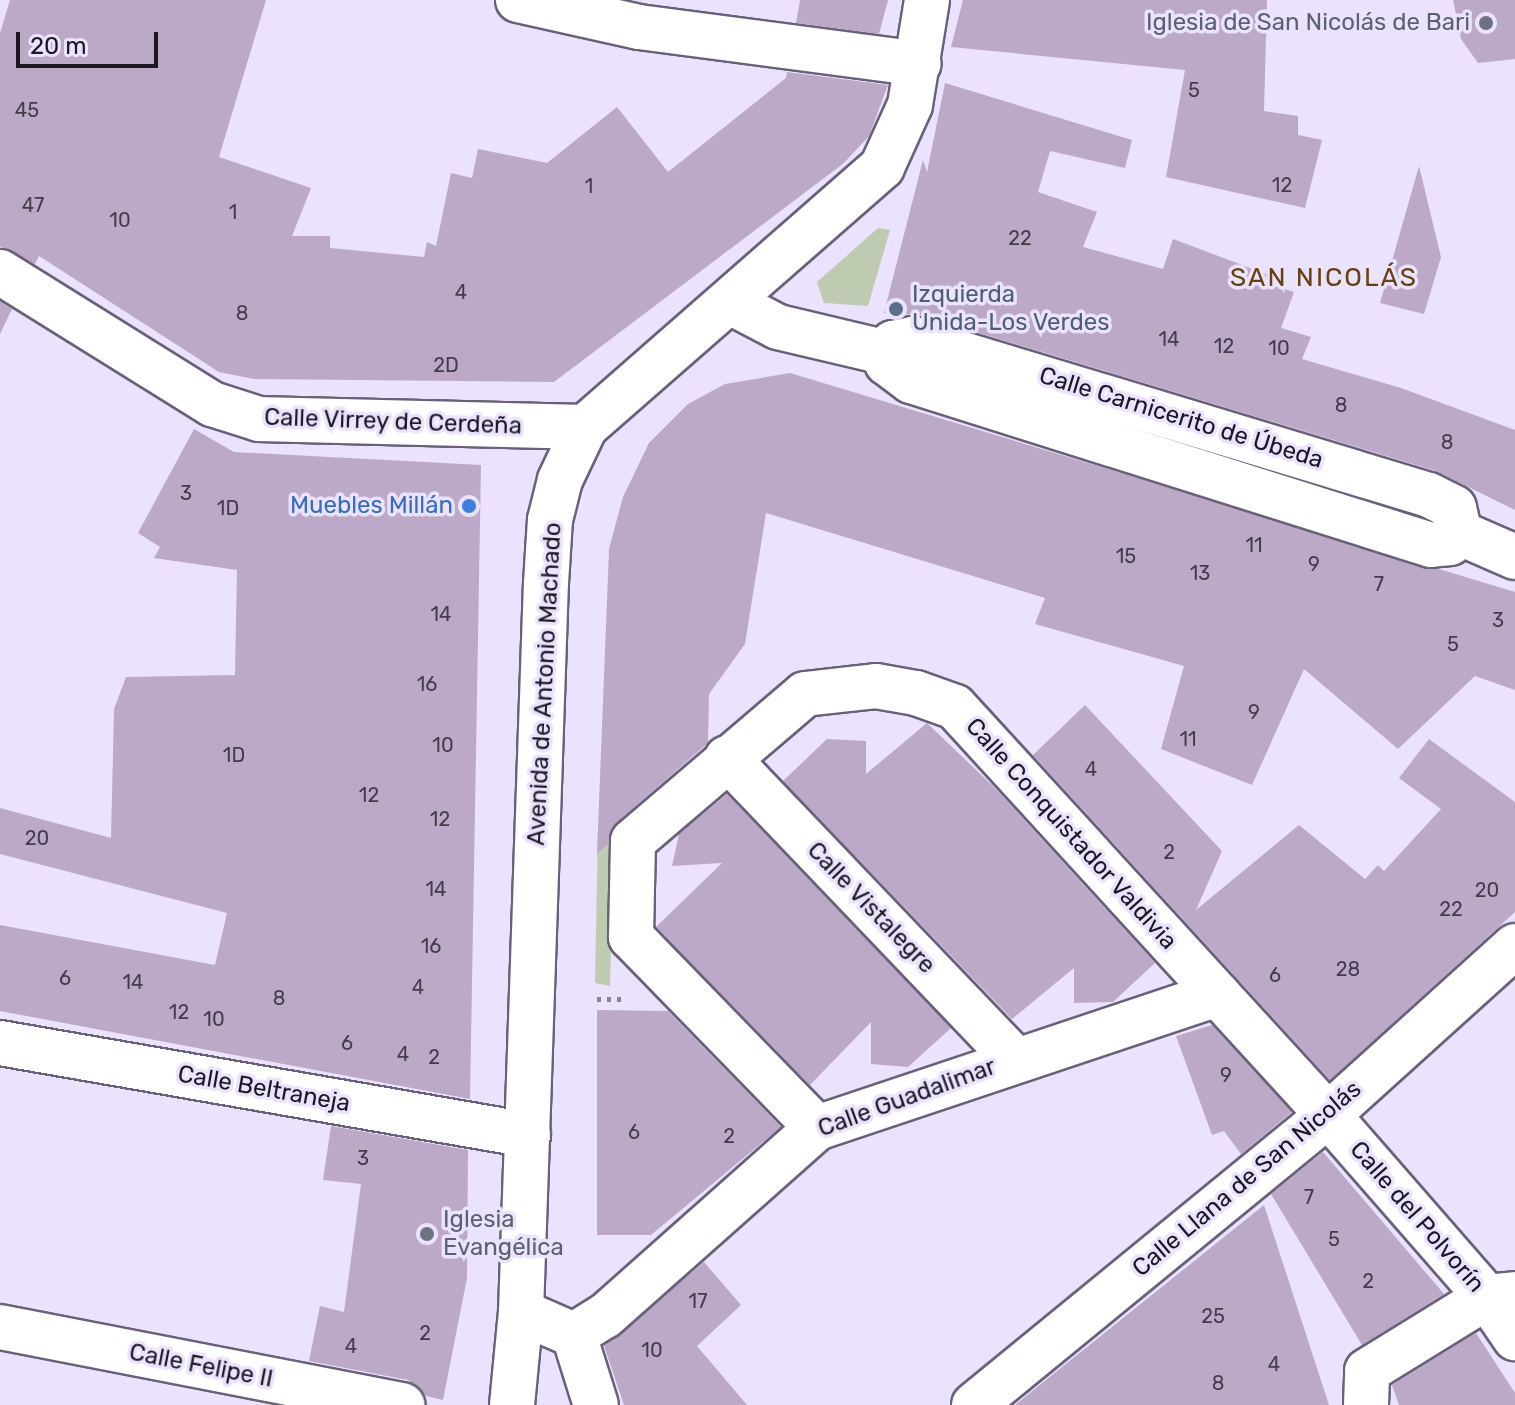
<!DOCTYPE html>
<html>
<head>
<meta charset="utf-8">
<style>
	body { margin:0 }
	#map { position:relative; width:1515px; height:1405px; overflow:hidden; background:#ebe2fe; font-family:Rubik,sans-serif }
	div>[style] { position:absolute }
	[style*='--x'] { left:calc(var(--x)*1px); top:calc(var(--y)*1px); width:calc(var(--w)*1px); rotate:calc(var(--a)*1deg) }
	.green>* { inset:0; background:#bfcbb0 }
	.building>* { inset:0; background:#bca9c7 }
	.path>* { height:5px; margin-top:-2.5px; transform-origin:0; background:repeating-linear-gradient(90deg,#8a8497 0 4px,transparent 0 10px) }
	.roads { filter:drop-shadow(2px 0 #696179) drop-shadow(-2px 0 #696179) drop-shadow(0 2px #696179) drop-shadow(0 -2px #696179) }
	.minor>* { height:44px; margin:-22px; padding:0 22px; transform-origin:22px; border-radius:22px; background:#fff }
	.tertiary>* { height:44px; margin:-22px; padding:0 22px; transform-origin:22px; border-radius:22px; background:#fff }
	.dots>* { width:22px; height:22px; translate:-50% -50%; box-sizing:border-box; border:4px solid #ebe2fe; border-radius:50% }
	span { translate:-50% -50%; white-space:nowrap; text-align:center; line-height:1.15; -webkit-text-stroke:7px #ebe2fe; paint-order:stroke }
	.number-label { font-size:20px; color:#433c4b }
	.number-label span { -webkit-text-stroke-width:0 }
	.worship-label { font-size:24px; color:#5b616d }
	.right { translate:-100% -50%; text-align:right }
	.left { translate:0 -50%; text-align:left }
	.service-label { font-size:24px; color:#4e5e75 }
	.street-label { font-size:24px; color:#1b1822 }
	.shop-label { font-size:24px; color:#366cbe }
	.neighbourhood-label { font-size:26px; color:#65420e; letter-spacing:2px }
	.scale { position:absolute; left:16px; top:32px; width:142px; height:36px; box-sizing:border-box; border:4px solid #1b1822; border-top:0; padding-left:10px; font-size:24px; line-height:28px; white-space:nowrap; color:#1b1822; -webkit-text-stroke:6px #ebe2fe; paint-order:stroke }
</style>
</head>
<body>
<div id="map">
	<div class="green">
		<i style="clip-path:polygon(878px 228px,890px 230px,868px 306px,824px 303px,817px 282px)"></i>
		<i style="clip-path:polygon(598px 829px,614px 839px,610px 986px,595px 983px)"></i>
	</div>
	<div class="building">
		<i style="clip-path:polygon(10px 0,266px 0,219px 157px,311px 188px,292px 236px,330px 236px,330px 248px,424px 257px,427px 242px,436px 246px,451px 173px,472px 178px,478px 149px,547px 163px,617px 107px,668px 172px,786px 78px,787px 72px,888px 85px,869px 136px,844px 163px,554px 382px,254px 379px,219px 372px,39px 256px,35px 264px,0 247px,0 33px)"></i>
		<i style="clip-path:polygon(800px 0,888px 0,879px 34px,796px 23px)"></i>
		<i style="clip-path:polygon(963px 0,1267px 0,1264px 111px,1298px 116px,1298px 135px,1322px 140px,1305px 208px,1166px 177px,1185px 70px,951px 47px)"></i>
		<i style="clip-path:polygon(1453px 0,1515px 0,1515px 59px,1478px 63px,1461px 39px)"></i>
		<i style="clip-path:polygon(945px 83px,1132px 140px,1125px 168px,1050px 151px,1038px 192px,1097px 212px,1083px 247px,1163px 269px,1173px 239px,1277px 278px,1274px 286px,1294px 292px,1281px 328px,1311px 337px,1302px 359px,1401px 388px,1515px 430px,1515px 510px,1436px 471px,920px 315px,884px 313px,923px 160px,927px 172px)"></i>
		<i style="clip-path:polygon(1419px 166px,1441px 257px,1424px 314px,1380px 303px)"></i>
		<i style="clip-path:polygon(0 301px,12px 309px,0 334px)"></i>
		<i style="clip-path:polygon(790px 373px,1515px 592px,1515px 690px,1475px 676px,1398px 749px,1304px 669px,1252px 785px,1161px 749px,1184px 666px,1035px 624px,1045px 598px,766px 513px,745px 644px,709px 694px,708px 743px,617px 822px,608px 844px,597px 854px,609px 549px,623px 497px,649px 443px,688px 404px,725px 384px)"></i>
		<i style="clip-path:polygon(194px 429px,234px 452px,481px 465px,470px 1099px,0 1011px,0 925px,215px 965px,227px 913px,0 854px,0 808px,111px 838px,114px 709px,126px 677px,235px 675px,237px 570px,154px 558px,160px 547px,138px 533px)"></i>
		<i style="clip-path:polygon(1085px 705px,1222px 851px,1196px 910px,1299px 825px,1365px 879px,1378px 865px,1384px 871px,1441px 809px,1399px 778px,1429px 739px,1515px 802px,1515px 912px,1330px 1080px,1033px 755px)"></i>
		<i style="clip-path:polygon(927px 723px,996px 789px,1155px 963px,1113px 1002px,1074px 1003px,1074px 968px,1012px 1019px,783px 781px,827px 739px,866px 741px,866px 774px)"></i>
		<i style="clip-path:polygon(727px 794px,951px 1028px,908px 1067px,871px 1064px,871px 1022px,810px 1085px,656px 927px,722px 863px,672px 866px,679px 834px)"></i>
		<i style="clip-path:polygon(597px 1010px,668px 1011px,781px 1127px,651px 1235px,597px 1235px)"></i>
		<i style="clip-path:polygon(1212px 1025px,1292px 1112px,1241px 1154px,1224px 1131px,1212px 1135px,1176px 1036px)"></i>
		<i style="clip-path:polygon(331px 1126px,468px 1150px,467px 1278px,443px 1400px,426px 1396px,408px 1380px,309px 1361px,320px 1306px,344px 1312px,361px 1184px,323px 1180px)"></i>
		<i style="clip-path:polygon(1323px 1152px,1444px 1294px,1362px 1345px,1271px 1194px)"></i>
		<i style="clip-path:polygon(1264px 1205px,1329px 1405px,1015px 1405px,1057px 1371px)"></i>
		<i style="clip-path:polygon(704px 1262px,741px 1305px,697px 1346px,747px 1405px,624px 1405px,604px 1346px)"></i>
		<i style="clip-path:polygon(1476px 1333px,1515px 1393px,1515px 1405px,1399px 1405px,1392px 1385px)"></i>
	</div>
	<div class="path">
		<i style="--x:597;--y:999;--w:27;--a:0"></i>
	</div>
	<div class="roads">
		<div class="minor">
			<i style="--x:518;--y:0;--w:124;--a:12.6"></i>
			<i style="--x:639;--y:27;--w:282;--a:7.5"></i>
			<i style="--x:0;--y:272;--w:250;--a:31.9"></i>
			<i style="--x:212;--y:404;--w:49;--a:17.7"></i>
			<i style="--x:259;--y:419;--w:326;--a:1.4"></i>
			<i style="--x:730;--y:302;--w:54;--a:27.5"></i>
			<i style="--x:778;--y:327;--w:109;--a:13.3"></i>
			<i style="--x:913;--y:339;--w:539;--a:16.82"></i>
			<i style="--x:1429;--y:495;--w:28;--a:27"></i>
			<i style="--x:1454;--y:508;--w:26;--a:77"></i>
			<i style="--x:1460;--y:533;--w:14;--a:135"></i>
			<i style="--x:1450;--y:543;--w:19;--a:174"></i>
			<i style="--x:1431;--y:545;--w:545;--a:-162.5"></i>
			<i style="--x:911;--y:381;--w:30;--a:-143"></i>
			<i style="--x:887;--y:363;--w:11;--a:-105"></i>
			<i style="--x:884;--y:352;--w:13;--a:-45"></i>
			<i style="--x:893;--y:343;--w:20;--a:-11"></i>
			<i style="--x:1460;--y:533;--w:60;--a:23.6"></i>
			<i style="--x:727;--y:758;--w:417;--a:46.3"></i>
			<i style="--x:0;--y:1043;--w:536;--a:9.88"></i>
			<i style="--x:817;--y:1128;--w:267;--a:-134.2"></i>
			<i style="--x:631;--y:937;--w:96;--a:-88.8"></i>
			<i style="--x:633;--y:841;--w:226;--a:-40.5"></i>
			<i style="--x:805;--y:694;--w:71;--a:-6.4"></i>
			<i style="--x:876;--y:686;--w:41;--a:9.9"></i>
			<i style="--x:916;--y:693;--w:41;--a:19.7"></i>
			<i style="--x:955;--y:707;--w:553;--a:47.57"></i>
			<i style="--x:1328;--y:1115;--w:242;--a:48.9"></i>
			<i style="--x:1487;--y:1297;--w:50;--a:55.7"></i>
			<i style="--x:521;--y:1312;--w:58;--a:23.5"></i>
			<i style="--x:574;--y:1335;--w:36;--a:-32"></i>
			<i style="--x:605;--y:1316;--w:283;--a:-41.6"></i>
			<i style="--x:817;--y:1128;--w:422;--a:-18.5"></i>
			<i style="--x:0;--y:1327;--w:410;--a:11"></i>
			<i style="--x:574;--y:1335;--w:73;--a:72.6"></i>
			<i style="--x:974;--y:1405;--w:458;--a:-39.3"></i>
			<i style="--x:1328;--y:1115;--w:252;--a:-42.1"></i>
			<i style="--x:1366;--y:1405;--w:34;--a:-88"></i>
			<i style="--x:1367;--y:1371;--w:141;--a:-31.7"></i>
			<i style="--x:1487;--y:1297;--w:28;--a:-6"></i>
		</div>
		<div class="tertiary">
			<i style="--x:512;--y:1405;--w:93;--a:-84.5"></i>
			<i style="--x:521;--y:1312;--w:729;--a:-88.04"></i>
			<i style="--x:546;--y:583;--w:63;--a:-86.4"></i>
			<i style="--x:550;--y:520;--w:41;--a:-76"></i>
			<i style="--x:560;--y:480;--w:59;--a:-64.7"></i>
			<i style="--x:585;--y:427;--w:395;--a:-41.2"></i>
			<i style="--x:882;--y:167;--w:68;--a:-65.7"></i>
			<i style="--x:910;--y:105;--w:106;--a:-80.8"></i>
		</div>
	</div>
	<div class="dots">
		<i style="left:1486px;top:23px;background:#6b7280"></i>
		<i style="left:896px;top:309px;background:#5c6f8a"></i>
		<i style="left:469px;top:506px;background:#3f7fe0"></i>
		<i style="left:427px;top:1234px;background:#6b7280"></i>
	</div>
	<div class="number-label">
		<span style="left:1194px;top:90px">5</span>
		<span style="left:27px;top:110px">45</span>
		<span style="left:1282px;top:185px">12</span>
		<span style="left:589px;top:186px">1</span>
		<span style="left:33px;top:205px">47</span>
		<span style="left:233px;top:212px">1</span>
		<span style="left:120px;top:220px">10</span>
		<span style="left:1020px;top:238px">22</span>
		<span style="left:461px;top:292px">4</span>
		<span style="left:242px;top:313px">8</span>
		<span style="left:1169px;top:339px">14</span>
		<span style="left:1224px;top:346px">12</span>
		<span style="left:1279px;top:348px">10</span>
		<span style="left:446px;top:365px">2D</span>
		<span style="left:1341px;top:405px">8</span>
		<span style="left:1447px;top:442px">8</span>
		<span style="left:186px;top:493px">3</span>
		<span style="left:228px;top:508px">1D</span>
		<span style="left:1254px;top:545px">11</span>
		<span style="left:1126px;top:556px">15</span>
		<span style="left:1314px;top:564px">9</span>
		<span style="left:1200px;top:573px">13</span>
		<span style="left:1379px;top:584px">7</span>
		<span style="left:441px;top:614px">14</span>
		<span style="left:1498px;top:620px">3</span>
		<span style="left:1453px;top:644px">5</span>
		<span style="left:427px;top:684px">16</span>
		<span style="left:1254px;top:712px">9</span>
		<span style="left:1188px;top:739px">11</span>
		<span style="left:443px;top:745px">10</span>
		<span style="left:234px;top:755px">1D</span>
		<span style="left:1091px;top:769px">4</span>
		<span style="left:369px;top:795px">12</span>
		<span style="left:440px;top:819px">12</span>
		<span style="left:37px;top:838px">20</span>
		<span style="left:1169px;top:852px">2</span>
		<span style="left:436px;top:889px">14</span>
		<span style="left:1487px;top:890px">20</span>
		<span style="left:1451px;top:909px">22</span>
		<span style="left:431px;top:946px">16</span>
		<span style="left:1348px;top:969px">28</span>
		<span style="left:1275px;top:975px">6</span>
		<span style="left:65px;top:978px">6</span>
		<span style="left:133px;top:982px">14</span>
		<span style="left:418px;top:987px">4</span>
		<span style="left:279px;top:998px">8</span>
		<span style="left:179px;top:1012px">12</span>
		<span style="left:214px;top:1019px">10</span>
		<span style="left:347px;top:1043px">6</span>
		<span style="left:403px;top:1054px">4</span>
		<span style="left:434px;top:1057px">2</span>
		<span style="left:1226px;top:1075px">9</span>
		<span style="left:634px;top:1132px">6</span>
		<span style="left:729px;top:1136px">2</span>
		<span style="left:363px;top:1158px">3</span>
		<span style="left:1309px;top:1197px">7</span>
		<span style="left:1334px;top:1239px">5</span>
		<span style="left:1368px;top:1281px">2</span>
		<span style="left:698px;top:1301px">17</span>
		<span style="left:1213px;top:1316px">25</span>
		<span style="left:425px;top:1333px">2</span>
		<span style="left:351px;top:1346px">4</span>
		<span style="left:652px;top:1350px">10</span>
		<span style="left:1274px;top:1364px">4</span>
		<span style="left:1218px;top:1383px">8</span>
	</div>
	<div class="worship-label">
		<span class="right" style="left:1470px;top:23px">Iglesia de San Nicolás de Bari</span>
		<span class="left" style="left:443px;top:1234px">Iglesia<br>Evangélica</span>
	</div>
	<div class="service-label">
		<span class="left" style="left:912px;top:309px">Izquierda<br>Unida-Los Verdes</span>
	</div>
	<div class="street-label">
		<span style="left:1181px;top:418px;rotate:17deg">Calle Carnicerito de Úbeda</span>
		<span style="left:393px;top:422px;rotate:2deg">Calle Virrey de Cerdeña</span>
		<span style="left:545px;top:684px;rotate:-87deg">Avenida de Antonio Machado</span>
		<span style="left:1071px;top:834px;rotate:48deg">Calle Conquistador Valdivia</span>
		<span style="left:871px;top:908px;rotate:46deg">Calle Vistalegre</span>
		<span style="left:264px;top:1089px;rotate:10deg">Calle Beltraneja</span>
		<span style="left:907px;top:1098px;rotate:-20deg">Calle Guadalimar</span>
		<span style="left:1247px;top:1179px;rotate:-40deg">Calle Llana de San Nicolás</span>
		<span style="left:1417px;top:1217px;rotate:49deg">Calle del Polvorín</span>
		<span style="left:201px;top:1366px;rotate:11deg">Calle Felipe II</span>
	</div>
	<div class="shop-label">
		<span class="right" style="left:453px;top:506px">Muebles Millán</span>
	</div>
	<div class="neighbourhood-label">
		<span style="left:1324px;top:278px">SAN NICOLÁS</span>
	</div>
	<div class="scale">20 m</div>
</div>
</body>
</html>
